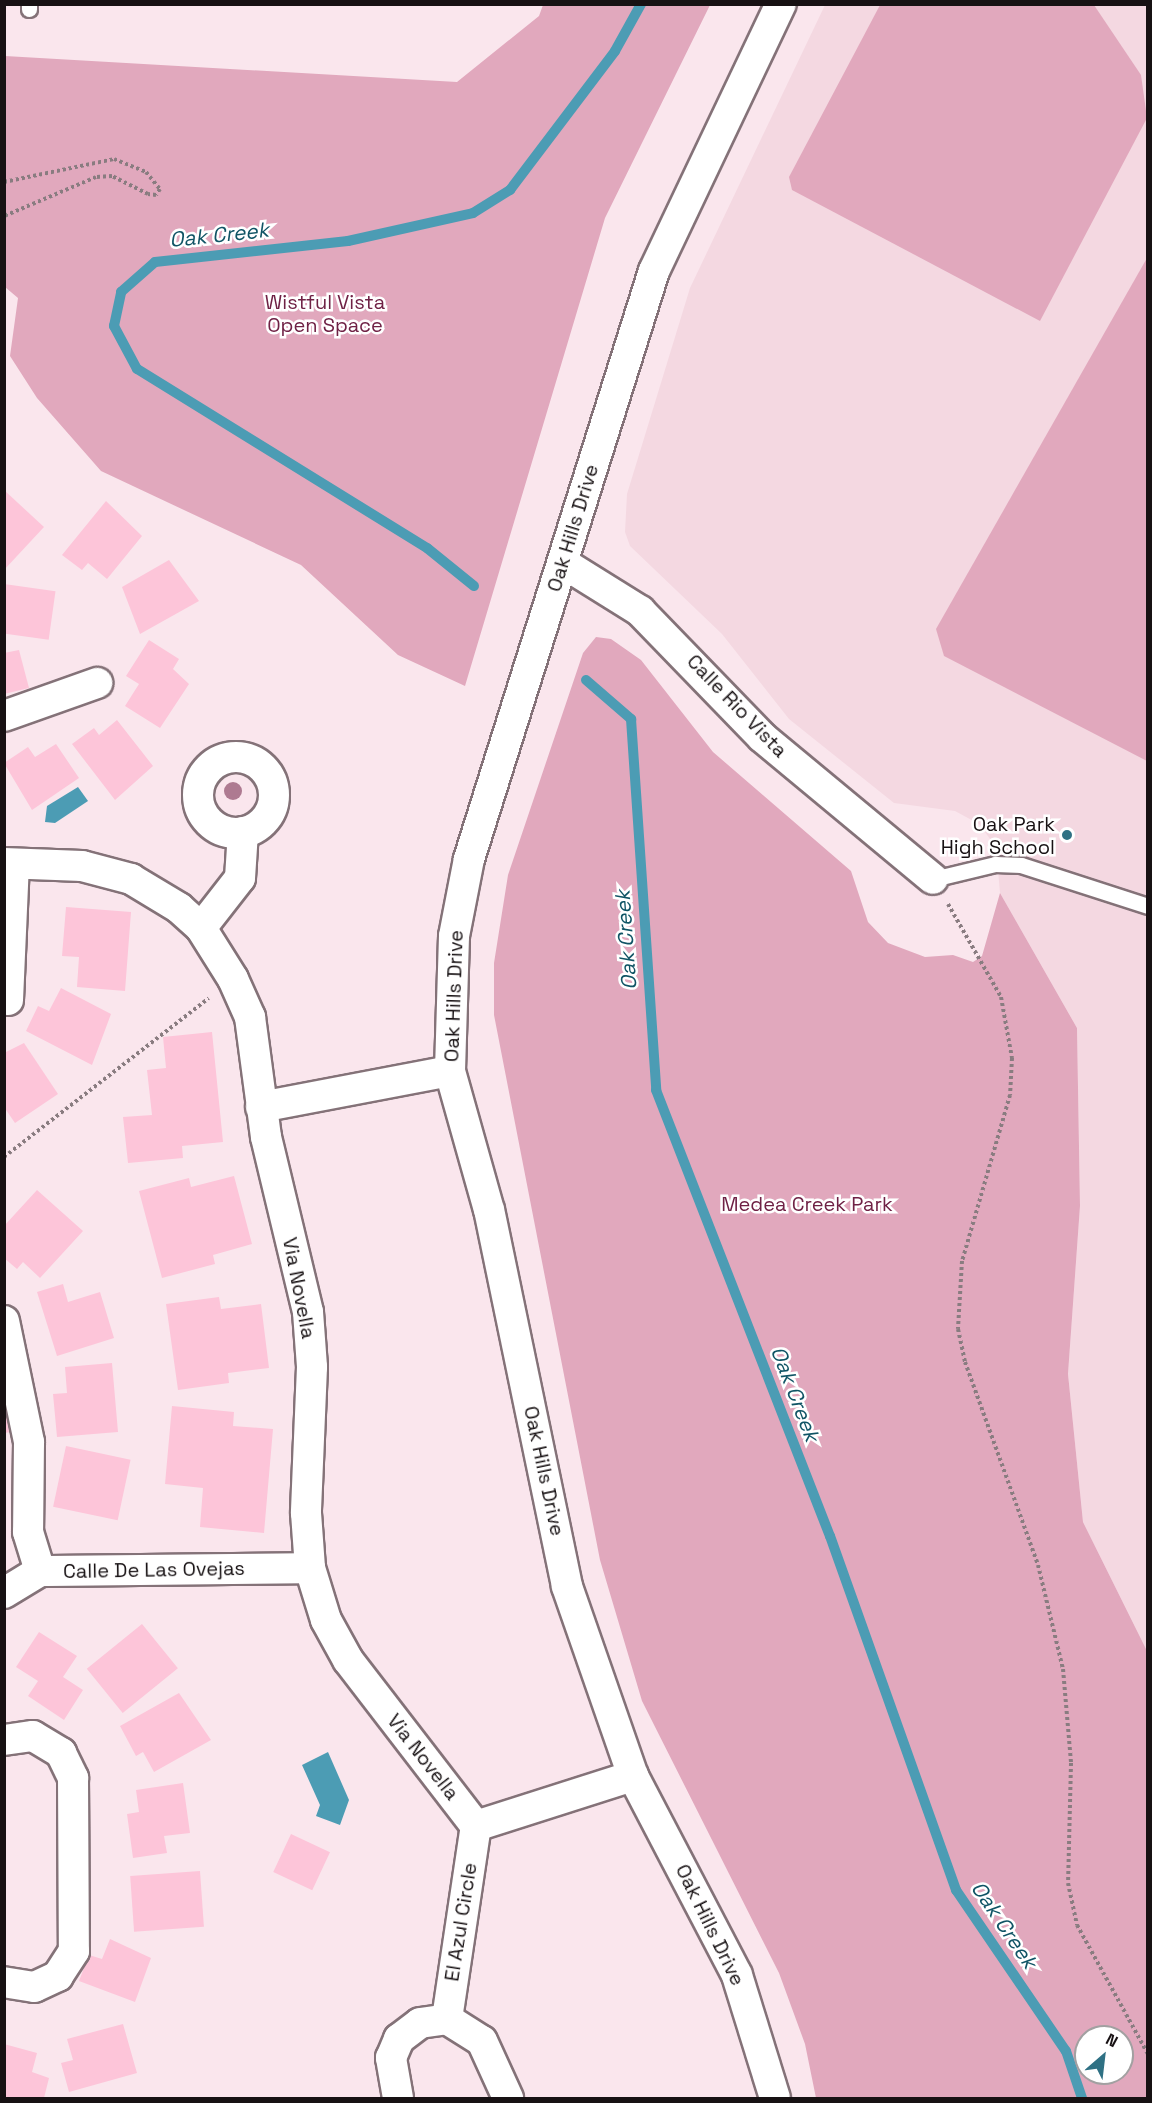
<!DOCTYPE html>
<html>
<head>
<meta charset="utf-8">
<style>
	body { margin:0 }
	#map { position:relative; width:1152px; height:2103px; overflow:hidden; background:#fae6ed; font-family:"Space Grotesk",sans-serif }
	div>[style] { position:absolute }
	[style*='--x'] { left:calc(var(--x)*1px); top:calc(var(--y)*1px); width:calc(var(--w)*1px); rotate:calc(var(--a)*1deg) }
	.built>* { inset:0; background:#f4d8e1 }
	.green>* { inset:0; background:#e1a8bd }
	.water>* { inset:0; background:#4c9cb4 }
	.stream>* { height:10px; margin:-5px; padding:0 5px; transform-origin:5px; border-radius:5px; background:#4c9cb4 }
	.building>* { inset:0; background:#fdc5d9; transform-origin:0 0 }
	.path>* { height:4px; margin-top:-2px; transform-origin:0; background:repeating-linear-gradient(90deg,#897c80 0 3px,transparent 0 6px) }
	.roads { filter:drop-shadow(2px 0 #847278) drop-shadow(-2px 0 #847278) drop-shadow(0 2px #847278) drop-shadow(0 -2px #847278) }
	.lane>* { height:15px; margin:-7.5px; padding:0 7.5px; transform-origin:7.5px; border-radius:7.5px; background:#fff }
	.street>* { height:30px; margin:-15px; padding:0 15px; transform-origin:15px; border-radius:15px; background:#fff }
	.street>.ring { margin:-15px; padding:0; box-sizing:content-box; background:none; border:30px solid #fff; border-radius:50% }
	.trees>* { width:18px; height:18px; margin:-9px; border-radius:50%; background:#ae7a91 }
	.dots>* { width:16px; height:16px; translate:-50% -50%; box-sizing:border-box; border:3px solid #fff; border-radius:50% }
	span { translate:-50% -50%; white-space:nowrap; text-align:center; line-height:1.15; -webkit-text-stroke:5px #fff; paint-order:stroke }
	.park-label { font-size:20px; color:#6f2145 }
	.street-label { font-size:20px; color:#171113 }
	.poi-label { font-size:20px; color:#171113 }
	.right { translate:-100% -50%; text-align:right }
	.water-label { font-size:21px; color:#105465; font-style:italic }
	.frame { position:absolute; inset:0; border:6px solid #171113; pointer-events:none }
	.north { position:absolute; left:1074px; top:2025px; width:60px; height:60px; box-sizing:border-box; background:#fff; border:2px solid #a2a0a1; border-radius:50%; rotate:28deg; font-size:16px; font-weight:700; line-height:24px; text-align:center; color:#171113 }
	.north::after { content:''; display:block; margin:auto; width:21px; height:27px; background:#2f7184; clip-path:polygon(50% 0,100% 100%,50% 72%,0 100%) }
</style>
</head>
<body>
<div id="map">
	<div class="built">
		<i style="clip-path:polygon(825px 5px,1147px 5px,1147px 1651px,1083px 1522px,1068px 1374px,1080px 1206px,1077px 1028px,1000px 893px,996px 847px,979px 824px,955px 811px,894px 803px,789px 719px,722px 634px,630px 546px,625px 532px,627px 494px,690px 288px)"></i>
	</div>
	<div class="green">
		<i style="clip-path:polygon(543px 5px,710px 5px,605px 218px,465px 686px,398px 655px,301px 565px,101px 471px,37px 398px,10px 356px,18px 298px,5px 287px,5px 56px,457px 82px,539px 16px)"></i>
		<i style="clip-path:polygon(880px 5px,1094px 5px,1141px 75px,1147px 118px,1040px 321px,792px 190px,789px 177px)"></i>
		<i style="clip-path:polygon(1147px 258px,1147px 761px,944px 656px,936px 629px)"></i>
		<i style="clip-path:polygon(evenodd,596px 637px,611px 639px,641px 660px,713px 752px,851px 871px,868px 922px,888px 943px,925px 957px,953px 955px,973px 962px,982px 956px,1000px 893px,1077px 1028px,1080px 1206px,1068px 1374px,1083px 1522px,1147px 1651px,1147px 2098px,816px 2098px,805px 2044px,779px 1973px,642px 1701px,600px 1560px,494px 1015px,494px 963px,508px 875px,583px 653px,596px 637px,1086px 2037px,1122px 2037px,1122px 2073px,1086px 2073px,1086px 2037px)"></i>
	</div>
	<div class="water">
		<i style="clip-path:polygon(78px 787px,88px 801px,55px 823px,45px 822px,47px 806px)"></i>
		<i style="clip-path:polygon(328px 1752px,349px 1800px,340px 1825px,316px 1816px,320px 1805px,302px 1765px)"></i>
	</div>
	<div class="stream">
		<i style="--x:474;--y:586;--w:60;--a:-141"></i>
		<i style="--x:427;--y:548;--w:341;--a:-148.3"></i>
		<i style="--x:137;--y:369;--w:49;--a:-118.1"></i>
		<i style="--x:114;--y:326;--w:35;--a:-78"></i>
		<i style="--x:121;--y:292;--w:45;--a:-41.4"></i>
		<i style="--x:155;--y:262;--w:194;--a:-6.2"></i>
		<i style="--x:348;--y:241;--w:128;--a:-12.6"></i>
		<i style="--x:473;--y:213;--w:44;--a:-31.9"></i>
		<i style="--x:510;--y:190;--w:174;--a:-52.9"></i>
		<i style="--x:615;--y:51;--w:54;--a:-61"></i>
		<i style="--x:586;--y:680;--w:60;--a:40.9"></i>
		<i style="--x:631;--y:719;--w:372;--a:86.1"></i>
		<i style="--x:656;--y:1090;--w:479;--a:68.7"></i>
		<i style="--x:830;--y:1536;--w:376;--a:70.4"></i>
		<i style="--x:956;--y:1890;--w:195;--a:55.7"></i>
		<i style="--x:1066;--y:2051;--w:50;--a:71.2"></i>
	</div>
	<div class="building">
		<i style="clip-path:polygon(4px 490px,44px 527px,4px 570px)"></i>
		<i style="clip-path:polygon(106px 501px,142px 536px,107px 579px,88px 563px,82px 570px,62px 555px)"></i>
		<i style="clip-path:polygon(169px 560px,199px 601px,140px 634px,122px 587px)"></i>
		<i style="left:4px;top:584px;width:52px;height:49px;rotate:8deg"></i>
		<i style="clip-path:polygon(149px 640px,179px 659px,173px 669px,189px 684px,160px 728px,125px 706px,139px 684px,126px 676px)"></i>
		<i style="clip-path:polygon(19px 650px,29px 688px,4px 694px,4px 653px)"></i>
		<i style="clip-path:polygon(117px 720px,153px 766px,115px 800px,72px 744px,94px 728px,99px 735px)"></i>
		<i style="clip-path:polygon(56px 744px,79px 778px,32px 810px,4px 763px,28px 747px,35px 757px)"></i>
		<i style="clip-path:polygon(66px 907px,131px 912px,125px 991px,77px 987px,79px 957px,62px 956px)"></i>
		<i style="clip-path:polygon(61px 988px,111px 1014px,92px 1065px,26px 1031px,38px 1006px,49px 1011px)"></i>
		<i style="clip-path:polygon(212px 1032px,223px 1142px,182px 1146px,183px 1158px,128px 1163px,123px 1117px,152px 1115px,147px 1070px,166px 1068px,163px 1037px)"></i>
		<i style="clip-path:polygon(24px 1043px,58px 1094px,15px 1123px,4px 1107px,4px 1053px)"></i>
		<i style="clip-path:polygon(234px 1176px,252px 1244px,213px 1255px,215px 1264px,162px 1278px,139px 1191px,189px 1178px,191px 1187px)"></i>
		<i style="clip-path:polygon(37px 1190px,83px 1231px,40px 1278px,23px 1262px,17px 1269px,4px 1258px,4px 1226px)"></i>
		<i style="clip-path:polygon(63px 1284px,68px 1302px,100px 1292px,114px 1338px,57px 1356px,37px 1292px)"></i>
		<i style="clip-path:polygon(219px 1297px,221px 1309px,261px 1304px,269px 1368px,228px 1373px,229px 1383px,178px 1390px,166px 1304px)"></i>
		<i style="clip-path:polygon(112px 1363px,118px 1432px,57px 1437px,53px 1394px,67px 1393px,65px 1367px)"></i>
		<i style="clip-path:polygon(4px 1406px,11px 1432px,4px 1433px)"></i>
		<i style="clip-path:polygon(172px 1406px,234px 1412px,233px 1426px,273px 1429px,264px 1533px,200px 1527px,203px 1488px,165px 1484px)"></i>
		<i style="left:66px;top:1446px;width:66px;height:62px;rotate:12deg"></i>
		<i style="left:142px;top:1624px;width:57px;height:71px;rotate:51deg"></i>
		<i style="clip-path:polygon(39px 1632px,77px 1656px,63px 1677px,83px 1690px,64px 1720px,28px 1696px,38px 1681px,16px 1667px)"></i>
		<i style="clip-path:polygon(179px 1693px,211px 1740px,154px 1772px,143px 1752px,136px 1756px,120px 1726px)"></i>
		<i style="clip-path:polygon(183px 1783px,190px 1833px,164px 1836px,167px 1853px,133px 1858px,127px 1814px,139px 1812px,136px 1790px)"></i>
		<i style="left:291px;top:1834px;width:43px;height:42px;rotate:25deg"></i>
		<i style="left:200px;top:1871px;width:56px;height:70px;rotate:86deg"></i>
		<i style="clip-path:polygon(110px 1939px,151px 1958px,135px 2002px,79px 1981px,89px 1955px,102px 1959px)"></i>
		<i style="clip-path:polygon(123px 2024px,137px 2073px,69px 2092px,61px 2063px,73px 2060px,67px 2039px)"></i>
		<i style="clip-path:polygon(4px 2044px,37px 2053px,32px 2072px,49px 2078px,44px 2098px,4px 2098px)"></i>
	</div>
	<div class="path">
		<i style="--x:4;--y:182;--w:112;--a:-11.8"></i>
		<i style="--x:114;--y:159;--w:35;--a:22"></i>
		<i style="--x:146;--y:172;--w:22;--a:51"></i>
		<i style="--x:160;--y:189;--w:7;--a:124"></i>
		<i style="--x:156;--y:195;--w:8;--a:-173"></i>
		<i style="--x:148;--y:194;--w:40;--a:-153.4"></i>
		<i style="--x:112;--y:176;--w:16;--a:176"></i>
		<i style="--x:96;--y:177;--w:100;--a:157"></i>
		<i style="--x:948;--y:904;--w:107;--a:60.3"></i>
		<i style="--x:1001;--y:997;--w:62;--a:79.8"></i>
		<i style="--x:1012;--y:1058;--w:37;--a:93"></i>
		<i style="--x:1010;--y:1095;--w:173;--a:106.1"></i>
		<i style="--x:962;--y:1261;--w:68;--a:93.4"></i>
		<i style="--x:958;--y:1329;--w:34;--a:78"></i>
		<i style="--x:965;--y:1362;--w:216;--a:70.2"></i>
		<i style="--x:1038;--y:1565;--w:107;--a:76.5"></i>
		<i style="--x:1063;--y:1669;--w:94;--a:85.1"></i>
		<i style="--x:1071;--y:1763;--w:120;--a:91.4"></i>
		<i style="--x:1068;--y:1883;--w:43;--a:77.9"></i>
		<i style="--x:1077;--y:1925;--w:147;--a:61.2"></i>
		<i style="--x:4;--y:1157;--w:259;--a:-37.8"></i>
	</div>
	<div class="roads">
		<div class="lane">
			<i style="--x:29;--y:9;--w:5;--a:-90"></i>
			<i style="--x:933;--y:879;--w:64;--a:-13.6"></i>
			<i style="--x:995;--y:864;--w:26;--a:2"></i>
			<i style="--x:1021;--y:865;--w:133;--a:17.9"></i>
		</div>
		<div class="street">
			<i style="--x:563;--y:563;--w:91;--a:31.9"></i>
			<i style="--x:640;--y:611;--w:175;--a:45.9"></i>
			<i style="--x:762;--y:737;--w:222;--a:39.7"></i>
			<i style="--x:4;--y:716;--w:99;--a:-19.5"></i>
			<i class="ring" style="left:198px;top:757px;width:46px;height:46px"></i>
			<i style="--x:4;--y:863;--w:78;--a:2.2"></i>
			<i style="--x:82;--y:866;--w:51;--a:14.9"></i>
			<i style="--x:131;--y:879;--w:56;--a:31.1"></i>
			<i style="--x:179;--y:908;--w:30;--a:42"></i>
			<i style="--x:201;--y:928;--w:60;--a:57.9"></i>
			<i style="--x:233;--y:979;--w:42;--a:65.9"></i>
			<i style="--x:250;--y:1017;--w:121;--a:82.4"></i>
			<i style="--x:266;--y:1137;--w:180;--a:76.5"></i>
			<i style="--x:308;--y:1312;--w:55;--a:85.8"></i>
			<i style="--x:312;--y:1367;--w:146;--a:92.4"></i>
			<i style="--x:306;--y:1513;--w:55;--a:85.8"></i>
			<i style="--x:310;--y:1568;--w:54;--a:72.9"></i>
			<i style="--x:326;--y:1620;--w:46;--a:61.2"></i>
			<i style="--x:348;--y:1660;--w:210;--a:52.4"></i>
			<i style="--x:201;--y:928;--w:63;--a:-52"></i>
			<i style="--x:240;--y:878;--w:46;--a:-86.3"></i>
			<i style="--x:8;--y:1000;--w:136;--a:-87.5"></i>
			<i style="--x:261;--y:1107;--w:192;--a:-10.8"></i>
			<i style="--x:4;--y:1321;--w:124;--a:78.3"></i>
			<i style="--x:29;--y:1442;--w:90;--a:90.6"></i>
			<i style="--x:28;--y:1532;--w:41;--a:72.9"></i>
			<i style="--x:4;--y:1593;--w:42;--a:-31.4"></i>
			<i style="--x:40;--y:1571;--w:270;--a:-0.6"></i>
			<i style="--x:4;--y:1740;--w:29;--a:-8"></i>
			<i style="--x:33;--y:1736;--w:33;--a:31"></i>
			<i style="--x:61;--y:1753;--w:28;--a:64"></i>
			<i style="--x:73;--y:1778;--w:173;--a:89.7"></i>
			<i style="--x:74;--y:1951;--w:30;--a:123"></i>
			<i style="--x:58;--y:1976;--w:26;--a:155"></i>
			<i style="--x:34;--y:1987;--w:30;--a:-171"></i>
			<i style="--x:476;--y:1826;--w:165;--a:-17.7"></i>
			<i style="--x:447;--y:2019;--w:195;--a:-81.5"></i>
			<i style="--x:398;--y:2098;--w:41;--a:-99.9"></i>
			<i style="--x:391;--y:2058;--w:21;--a:-67"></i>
			<i style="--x:399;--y:2039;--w:26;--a:-37"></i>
			<i style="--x:420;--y:2023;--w:27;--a:-8"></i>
			<i style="--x:447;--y:2019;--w:41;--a:32.2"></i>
			<i style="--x:482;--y:2041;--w:63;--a:65.5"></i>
			<i style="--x:775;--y:2098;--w:129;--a:-107.2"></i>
			<i style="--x:737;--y:1975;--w:225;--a:-117.6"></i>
			<i style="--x:633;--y:1776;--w:201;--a:-109.2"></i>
			<i style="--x:567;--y:1586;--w:384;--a:-101.7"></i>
			<i style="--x:489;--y:1210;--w:144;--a:-105.7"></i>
			<i style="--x:450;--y:1071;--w:135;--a:-88.3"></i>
			<i style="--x:454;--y:936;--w:78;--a:-79"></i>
			<i style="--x:469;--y:859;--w:616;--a:-72.54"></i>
			<i style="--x:654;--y:271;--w:296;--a:-64.6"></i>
		</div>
	</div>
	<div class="trees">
		<i style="left:233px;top:791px"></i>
	</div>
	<div class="dots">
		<i style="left:1067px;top:835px;background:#2f7184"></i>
	</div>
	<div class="park-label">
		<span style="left:325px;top:314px">Wistful Vista<br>Open Space</span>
		<span style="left:807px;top:1204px">Medea Creek Park</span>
	</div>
	<div class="street-label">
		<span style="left:573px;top:528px;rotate:-73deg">Oak Hills Drive</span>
		<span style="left:737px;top:706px;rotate:46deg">Calle Rio Vista</span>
		<span style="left:454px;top:996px;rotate:-88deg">Oak Hills Drive</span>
		<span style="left:299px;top:1288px;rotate:79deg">Via Novella</span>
		<span style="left:544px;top:1471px;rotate:78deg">Oak Hills Drive</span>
		<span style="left:154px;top:1570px;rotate:-1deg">Calle De Las Ovejas</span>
		<span style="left:423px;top:1757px;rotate:52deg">Via Novella</span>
		<span style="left:461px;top:1922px;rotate:-81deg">El Azul Circle</span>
		<span style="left:710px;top:1925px;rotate:64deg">Oak Hills Drive</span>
	</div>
	<div class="poi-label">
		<span class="right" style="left:1055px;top:836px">Oak Park<br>High School</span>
	</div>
	<div class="water-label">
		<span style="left:219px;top:235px;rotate:-6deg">Oak Creek</span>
		<span style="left:626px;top:940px;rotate:-94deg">Oak Creek</span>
		<span style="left:795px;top:1394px;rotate:69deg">Oak Creek</span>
		<span style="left:1004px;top:1925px;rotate:56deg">Oak Creek</span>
	</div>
	<div class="frame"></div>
	<div class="north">N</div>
</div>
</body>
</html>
